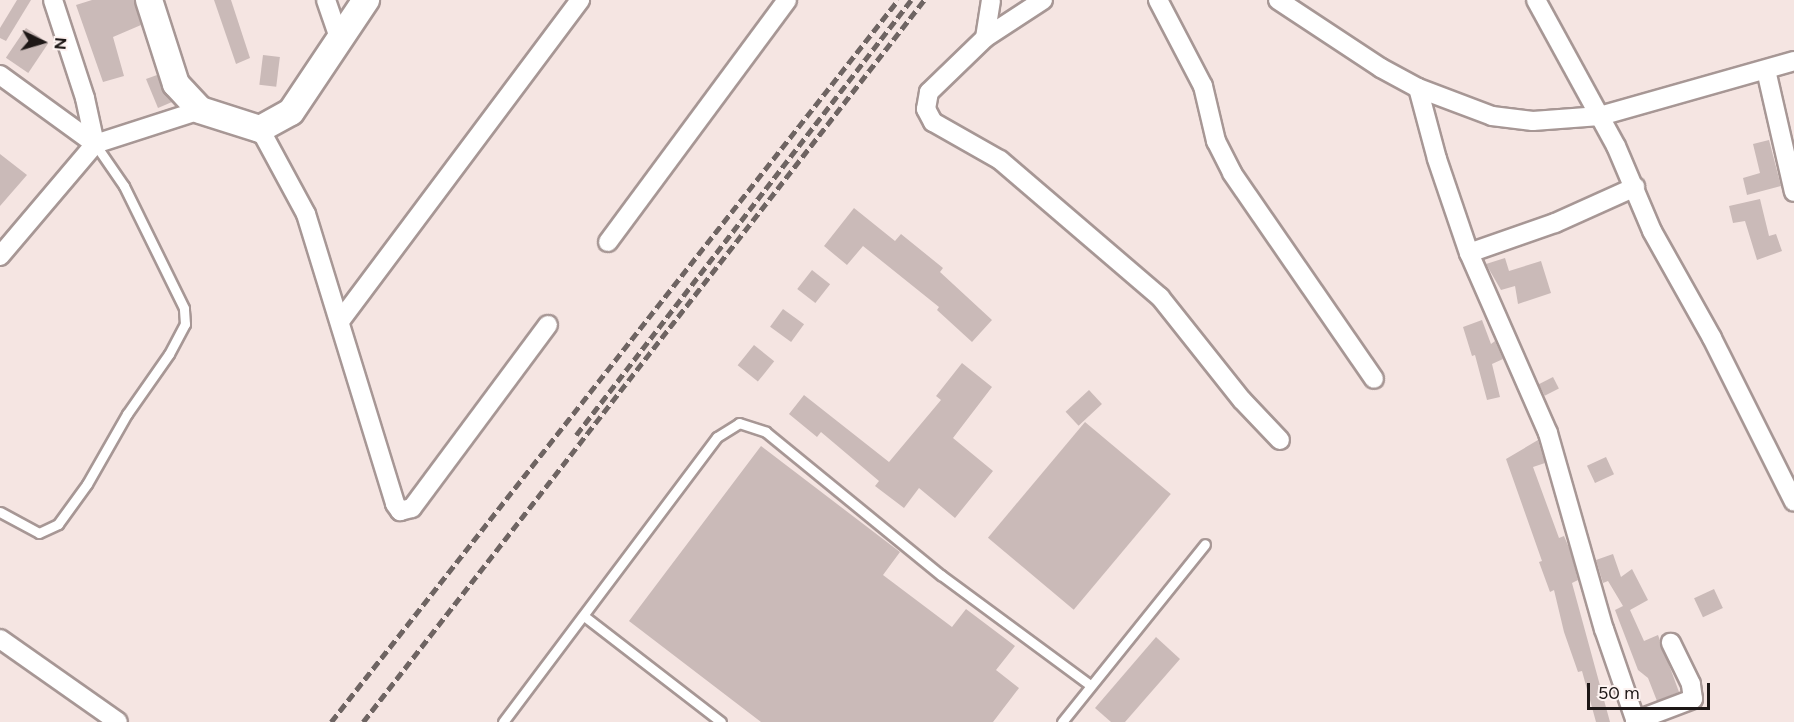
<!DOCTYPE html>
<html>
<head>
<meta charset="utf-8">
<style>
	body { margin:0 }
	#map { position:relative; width:1794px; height:722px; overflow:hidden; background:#f5e5e2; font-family:Figtree,sans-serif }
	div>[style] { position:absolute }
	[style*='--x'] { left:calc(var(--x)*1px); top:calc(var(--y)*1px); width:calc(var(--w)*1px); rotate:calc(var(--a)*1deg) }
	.building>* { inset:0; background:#cabab8; transform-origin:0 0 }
	.roads { filter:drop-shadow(2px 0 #a79795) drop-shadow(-2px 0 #a79795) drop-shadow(0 2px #a79795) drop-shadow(0 -2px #a79795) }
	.lane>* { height:9px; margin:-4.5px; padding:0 4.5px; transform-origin:4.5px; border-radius:4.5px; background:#fff }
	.street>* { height:18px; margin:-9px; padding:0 9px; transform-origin:9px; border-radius:9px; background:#fff }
	.secondary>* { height:26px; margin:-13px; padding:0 13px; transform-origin:13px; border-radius:13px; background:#fff }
	.rail>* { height:4.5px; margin-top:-2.25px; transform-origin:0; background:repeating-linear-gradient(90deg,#6e6462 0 9px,transparent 0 13.5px) }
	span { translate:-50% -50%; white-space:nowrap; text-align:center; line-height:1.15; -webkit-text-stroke:4.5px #fef4f2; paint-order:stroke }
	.north { position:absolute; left:12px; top:12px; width:60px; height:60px; -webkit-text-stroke:4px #fef4f2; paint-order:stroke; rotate:95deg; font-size:16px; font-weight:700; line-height:24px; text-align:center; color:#1d1716 }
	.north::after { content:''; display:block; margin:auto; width:21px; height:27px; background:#1d1716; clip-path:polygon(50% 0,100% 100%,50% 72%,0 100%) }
	.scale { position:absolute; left:1587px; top:683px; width:123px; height:27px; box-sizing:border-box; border:3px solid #1d1716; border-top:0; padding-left:8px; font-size:18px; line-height:21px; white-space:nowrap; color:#1d1716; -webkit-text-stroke:4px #fef4f2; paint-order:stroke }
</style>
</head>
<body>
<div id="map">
	<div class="building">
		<i style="clip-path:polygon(17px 0,31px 0,6px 41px,0 38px,0 28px)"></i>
		<i style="clip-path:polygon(92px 0,134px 0,141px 25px,113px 37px,124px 76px,103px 82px,76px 5px)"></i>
		<i style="clip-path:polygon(214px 0,231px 0,250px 58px,236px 64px)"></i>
		<i style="left:26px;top:28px;width:27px;height:36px;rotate:34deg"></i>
		<i style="left:263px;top:55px;width:17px;height:30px;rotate:7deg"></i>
		<i style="clip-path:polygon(157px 75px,172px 102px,158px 108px,146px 79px)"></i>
		<i style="clip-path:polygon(1769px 140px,1781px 186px,1747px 195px,1743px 178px,1760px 173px,1753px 144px)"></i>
		<i style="clip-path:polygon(0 154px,27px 175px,0 206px)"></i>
		<i style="clip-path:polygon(1760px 199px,1769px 236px,1776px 234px,1782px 251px,1757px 260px,1745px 221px,1733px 223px,1729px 206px)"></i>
		<i style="clip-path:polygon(854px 208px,895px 241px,901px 234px,943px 268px,940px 272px,992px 320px,972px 342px,937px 310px,939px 307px,863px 246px,847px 265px,824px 246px)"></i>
		<i style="clip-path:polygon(1505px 258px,1509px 271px,1541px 261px,1551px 293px,1518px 304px,1515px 286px,1501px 290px,1486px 264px)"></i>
		<i style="left:812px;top:270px;width:23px;height:24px;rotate:38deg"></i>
		<i style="left:783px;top:309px;width:26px;height:22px;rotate:36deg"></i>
		<i style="clip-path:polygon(1482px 320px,1491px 344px,1495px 341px,1503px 359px,1492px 364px,1500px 397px,1487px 400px,1475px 355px,1472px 356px,1463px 327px)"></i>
		<i style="left:754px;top:345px;width:26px;height:26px;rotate:39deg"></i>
		<i style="clip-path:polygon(962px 363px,992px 387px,953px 438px,993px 471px,955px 518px,919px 488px,904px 508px,875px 486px,879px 481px,821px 432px,817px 437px,789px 414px,804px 395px,889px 462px,941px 400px,936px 396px)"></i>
		<i style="left:1553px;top:377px;width:13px;height:16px;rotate:63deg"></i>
		<i style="left:1089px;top:390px;width:19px;height:32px;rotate:47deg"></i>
		<i style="left:1085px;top:422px;width:112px;height:151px;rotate:40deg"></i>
		<i style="clip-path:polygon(1538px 440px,1545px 463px,1533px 467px,1559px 538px,1564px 536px,1570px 550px,1578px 580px,1572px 583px,1610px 722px,1596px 722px,1582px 671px,1578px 672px,1564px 632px,1554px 590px,1550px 592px,1539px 562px,1542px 561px,1506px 459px)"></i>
		<i style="clip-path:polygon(761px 446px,900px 552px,883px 575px,952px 627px,966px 609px,1015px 646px,996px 670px,1019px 688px,993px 722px,761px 722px,629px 621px)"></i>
		<i style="left:1606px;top:457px;width:19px;height:21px;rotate:65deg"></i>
		<i style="clip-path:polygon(1613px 554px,1621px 577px,1632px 569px,1648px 600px,1630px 610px,1644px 641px,1658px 635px,1679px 692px,1657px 701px,1648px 678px,1638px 670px,1615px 610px,1623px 606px,1608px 581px,1603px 583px,1596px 560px)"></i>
		<i style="left:1714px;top:589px;width:21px;height:22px;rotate:65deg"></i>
		<i style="clip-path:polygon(1156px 637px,1180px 659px,1125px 722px,1111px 722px,1095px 708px)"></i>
	</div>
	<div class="roads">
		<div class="lane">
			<i style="--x:0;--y:512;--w:44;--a:28.3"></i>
			<i style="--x:39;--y:533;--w:21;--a:-25"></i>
			<i style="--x:58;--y:524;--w:49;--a:-54.1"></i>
			<i style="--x:87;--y:484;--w:81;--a:-60.3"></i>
			<i style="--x:127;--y:414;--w:73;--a:-55"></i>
			<i style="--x:169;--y:354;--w:34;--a:-62"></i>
			<i style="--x:185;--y:324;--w:16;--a:-94"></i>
			<i style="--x:184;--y:308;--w:136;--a:-116.2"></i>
			<i style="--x:124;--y:186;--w:51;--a:-124.6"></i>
			<i style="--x:584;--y:616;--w:173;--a:37.7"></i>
			<i style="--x:503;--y:722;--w:356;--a:-53.1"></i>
			<i style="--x:717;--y:437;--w:26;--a:-32"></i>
			<i style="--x:739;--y:423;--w:28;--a:18"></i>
			<i style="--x:766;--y:432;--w:226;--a:39.3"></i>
			<i style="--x:941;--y:575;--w:185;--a:36.4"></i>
			<i style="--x:1062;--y:722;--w:228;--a:-51.2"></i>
		</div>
		<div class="street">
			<i style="--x:326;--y:0;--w:39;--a:71"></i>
			<i style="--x:1043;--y:0;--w:69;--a:146.8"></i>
			<i style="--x:985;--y:38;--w:78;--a:136"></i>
			<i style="--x:929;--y:92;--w:17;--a:100"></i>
			<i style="--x:926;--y:109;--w:15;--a:62"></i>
			<i style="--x:933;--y:122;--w:77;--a:29.6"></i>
			<i style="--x:1000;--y:160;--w:211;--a:40.6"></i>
			<i style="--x:1160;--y:297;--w:132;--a:51.5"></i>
			<i style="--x:1242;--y:400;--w:55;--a:46.5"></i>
			<i style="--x:1158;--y:0;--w:97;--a:62.4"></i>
			<i style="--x:1203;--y:86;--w:57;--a:76.7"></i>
			<i style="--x:1216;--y:141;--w:36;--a:63"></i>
			<i style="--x:1232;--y:173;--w:250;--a:55.4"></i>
			<i style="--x:1278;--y:0;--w:123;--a:33.4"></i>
			<i style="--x:1381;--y:68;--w:42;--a:28.4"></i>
			<i style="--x:1418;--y:88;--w:79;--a:20.7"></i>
			<i style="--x:1492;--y:116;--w:41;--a:7"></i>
			<i style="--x:1533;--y:121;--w:67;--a:-4.3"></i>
			<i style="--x:1600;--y:116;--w:202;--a:-15.8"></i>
			<i style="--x:1536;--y:0;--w:166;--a:61.3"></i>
			<i style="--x:1616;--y:146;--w:92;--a:67"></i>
			<i style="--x:1652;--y:231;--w:123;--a:60.7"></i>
			<i style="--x:1712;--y:338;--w:183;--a:63.4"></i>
			<i style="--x:985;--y:38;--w:38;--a:-81"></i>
			<i style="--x:1766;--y:70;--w:125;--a:77.1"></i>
			<i style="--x:0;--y:75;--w:117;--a:36"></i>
			<i style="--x:95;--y:144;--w:110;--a:-17.9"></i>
			<i style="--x:1418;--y:88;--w:73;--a:75"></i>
			<i style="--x:1437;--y:159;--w:99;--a:71.2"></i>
			<i style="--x:1469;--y:253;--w:197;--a:66.3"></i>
			<i style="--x:1548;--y:433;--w:204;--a:74.1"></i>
			<i style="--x:1604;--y:629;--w:98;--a:71"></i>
			<i style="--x:260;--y:129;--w:97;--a:61.6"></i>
			<i style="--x:306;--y:214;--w:303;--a:72.9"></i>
			<i style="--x:395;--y:504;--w:9;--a:54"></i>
			<i style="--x:400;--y:511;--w:12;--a:-14"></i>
			<i style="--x:412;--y:508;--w:228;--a:-53.4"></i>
			<i style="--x:608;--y:242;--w:301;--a:-53.5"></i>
			<i style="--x:1469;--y:253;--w:91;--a:-19.2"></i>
			<i style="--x:1555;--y:223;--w:88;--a:-24.2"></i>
			<i style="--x:0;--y:256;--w:147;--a:-49.7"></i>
			<i style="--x:95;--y:144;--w:47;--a:-102.3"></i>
			<i style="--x:85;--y:98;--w:103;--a:-108.1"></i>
			<i style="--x:340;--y:321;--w:401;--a:-53.2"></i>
			<i style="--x:0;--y:639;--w:144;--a:35.1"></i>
			<i style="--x:1635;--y:721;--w:62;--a:-20.8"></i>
			<i style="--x:1693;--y:699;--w:15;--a:-98"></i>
			<i style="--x:1691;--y:684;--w:46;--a:-116"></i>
		</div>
		<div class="secondary">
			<i style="--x:149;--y:0;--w:88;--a:72.2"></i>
			<i style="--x:176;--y:84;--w:35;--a:47"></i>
			<i style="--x:200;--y:110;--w:63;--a:17.6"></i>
			<i style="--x:260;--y:129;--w:35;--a:-29"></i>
			<i style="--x:291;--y:112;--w:135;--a:-56.2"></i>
		</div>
	</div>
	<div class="rail">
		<i style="--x:576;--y:435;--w:549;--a:-52.4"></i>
		<i style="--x:331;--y:722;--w:918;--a:-51.86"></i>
		<i style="--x:363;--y:722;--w:914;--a:-52.15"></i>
	</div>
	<div class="north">N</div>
	<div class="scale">50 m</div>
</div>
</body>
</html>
